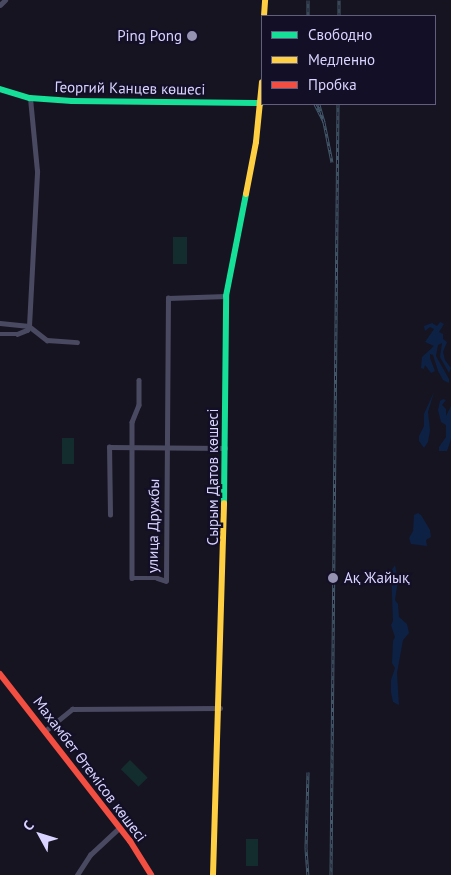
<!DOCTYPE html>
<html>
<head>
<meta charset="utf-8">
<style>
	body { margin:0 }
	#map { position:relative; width:451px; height:875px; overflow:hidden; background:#161421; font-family:"PT Sans",sans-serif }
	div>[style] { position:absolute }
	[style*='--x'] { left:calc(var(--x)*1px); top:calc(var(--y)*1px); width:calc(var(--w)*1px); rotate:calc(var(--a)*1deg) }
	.green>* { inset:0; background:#132c2d; transform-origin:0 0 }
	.water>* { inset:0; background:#0d2144 }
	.street>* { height:4.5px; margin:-2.25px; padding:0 2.25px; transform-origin:2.25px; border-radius:2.25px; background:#4a4962 }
	.fast>* { height:6px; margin:-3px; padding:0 3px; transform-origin:3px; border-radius:3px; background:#16e098 }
	.slow>* { height:6px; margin:-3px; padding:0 3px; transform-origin:3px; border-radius:3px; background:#ffcf43 }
	.jam>* { height:6px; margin:-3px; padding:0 3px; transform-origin:3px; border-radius:3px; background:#f24e42 }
	.rail>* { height:3px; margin-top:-1.5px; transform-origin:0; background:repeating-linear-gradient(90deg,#130f26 0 4px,#43596b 0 8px); box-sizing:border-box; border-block:1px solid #43596b }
	.dots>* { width:14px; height:14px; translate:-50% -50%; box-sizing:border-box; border:2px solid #130f26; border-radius:50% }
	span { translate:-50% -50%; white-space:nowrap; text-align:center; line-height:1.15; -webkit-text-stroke:4.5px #130f26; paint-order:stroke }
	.poi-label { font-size:15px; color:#d9d4ff }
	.right { translate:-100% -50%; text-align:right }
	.left { translate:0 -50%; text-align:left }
	.street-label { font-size:15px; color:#d9d4ff }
	.legend { position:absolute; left:261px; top:15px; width:175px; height:90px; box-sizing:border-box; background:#130f26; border:1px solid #625e7d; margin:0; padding:6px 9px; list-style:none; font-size:15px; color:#d9d4ff }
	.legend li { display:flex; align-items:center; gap:10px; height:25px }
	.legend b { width:25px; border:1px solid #625e7d }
	.north { position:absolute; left:15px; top:810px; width:50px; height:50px; -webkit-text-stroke:4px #130f26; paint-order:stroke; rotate:309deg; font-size:14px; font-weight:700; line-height:20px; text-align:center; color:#d9d4ff }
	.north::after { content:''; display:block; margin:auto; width:18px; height:22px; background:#d9d4ff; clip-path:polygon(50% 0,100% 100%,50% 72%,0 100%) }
</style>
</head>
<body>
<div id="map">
	<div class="green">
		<i style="left:173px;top:237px;width:14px;height:27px"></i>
		<i style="left:62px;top:438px;width:12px;height:26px"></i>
		<i style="left:130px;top:760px;width:25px;height:13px;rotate:45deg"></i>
		<i style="left:246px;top:839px;width:12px;height:27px"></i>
	</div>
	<div class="water">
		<i style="clip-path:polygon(440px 322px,444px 324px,439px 332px,443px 334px,443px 339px,447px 342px,443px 352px,445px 360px,451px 368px,449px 373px,440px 357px,442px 343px,438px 345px,436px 356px,449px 379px,449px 383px,443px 380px,438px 371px,433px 355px,430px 354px,430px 358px,435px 371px,431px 373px,425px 365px,424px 369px,421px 368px,422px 357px,434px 346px,425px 342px,434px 329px,430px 327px,425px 331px,424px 326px,432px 323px,437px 326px)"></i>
		<i style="clip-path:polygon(434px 392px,428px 412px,430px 430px,428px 442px,424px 448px,419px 441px,419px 436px,424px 426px,424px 414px)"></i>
		<i style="clip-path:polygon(443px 399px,446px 400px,442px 405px,446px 409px,446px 416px,451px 406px,451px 439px,447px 451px,439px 451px,439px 447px,446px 437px,446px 425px,441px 422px,438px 410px,440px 401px)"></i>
		<i style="clip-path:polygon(418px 513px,421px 515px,430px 530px,431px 537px,426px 540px,427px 546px,411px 544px,409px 538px,413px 531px,414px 515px)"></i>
		<i style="clip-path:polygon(395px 565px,398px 580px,395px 600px,398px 604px,399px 617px,407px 624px,409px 633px,403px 640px,397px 673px,399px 705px,393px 702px,391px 692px,391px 680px,395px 668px,392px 663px,393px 641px,395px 637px,391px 625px,393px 621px,391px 571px)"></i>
	</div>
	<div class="street">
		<i style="--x:0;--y:5;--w:7;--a:-45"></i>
		<i style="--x:0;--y:323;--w:29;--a:6"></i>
		<i style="--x:29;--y:326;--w:23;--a:38"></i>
		<i style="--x:47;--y:340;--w:30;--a:4"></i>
		<i style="--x:29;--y:326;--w:155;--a:-87"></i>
		<i style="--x:37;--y:171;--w:73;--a:-95.5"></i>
		<i style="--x:0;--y:334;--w:17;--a:0"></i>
		<i style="--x:17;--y:334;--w:11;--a:-22"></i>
		<i style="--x:27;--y:330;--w:4;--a:-63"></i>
		<i style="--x:139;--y:380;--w:25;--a:90"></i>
		<i style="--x:139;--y:405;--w:18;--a:112"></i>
		<i style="--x:132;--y:422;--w:156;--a:90"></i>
		<i style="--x:132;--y:578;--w:25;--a:0"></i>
		<i style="--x:157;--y:578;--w:9;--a:18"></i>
		<i style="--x:166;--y:581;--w:283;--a:-89.6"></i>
		<i style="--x:168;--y:298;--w:58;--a:-2"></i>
		<i style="--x:110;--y:515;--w:68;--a:-90.8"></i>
		<i style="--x:109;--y:447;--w:116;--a:0.5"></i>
		<i style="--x:45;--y:731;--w:35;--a:-39"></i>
		<i style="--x:72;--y:709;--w:148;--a:-0.4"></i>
		<i style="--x:77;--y:875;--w:24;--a:-57"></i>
		<i style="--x:90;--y:855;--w:40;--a:-43"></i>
	</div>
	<div class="fast">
		<i style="--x:0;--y:89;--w:31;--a:17"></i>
		<i style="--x:30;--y:98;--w:42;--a:4.1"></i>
		<i style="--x:72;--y:101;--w:189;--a:0.6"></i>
		<i style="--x:224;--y:503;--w:207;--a:-89.4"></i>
		<i style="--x:226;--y:296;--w:104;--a:-78.9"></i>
	</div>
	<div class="slow">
		<i style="--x:264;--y:16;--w:16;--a:-86"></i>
		<i style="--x:246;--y:194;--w:53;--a:-79.1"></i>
		<i style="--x:256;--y:142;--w:60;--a:-84.3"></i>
		<i style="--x:213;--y:875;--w:372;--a:-88.3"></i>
	</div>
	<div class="jam">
		<i style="--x:0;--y:674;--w:212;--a:52.1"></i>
		<i style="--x:130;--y:841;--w:40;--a:58"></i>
	</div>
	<div class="rail">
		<i style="--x:308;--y:0;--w:16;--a:90"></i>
		<i style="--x:339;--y:16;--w:16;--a:-90"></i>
		<i style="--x:315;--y:104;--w:20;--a:63"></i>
		<i style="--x:324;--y:122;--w:19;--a:-106"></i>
		<i style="--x:324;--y:122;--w:41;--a:78.7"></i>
		<i style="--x:308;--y:772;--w:76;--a:91.5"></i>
		<i style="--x:306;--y:848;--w:27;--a:86"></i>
		<i style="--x:331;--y:875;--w:771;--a:-89.48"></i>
	</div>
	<div class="dots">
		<i style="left:192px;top:36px;background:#9591b1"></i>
		<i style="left:333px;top:578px;background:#9591b1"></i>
	</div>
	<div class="poi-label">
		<span class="right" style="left:182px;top:36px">Ping Pong</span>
		<span class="left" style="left:344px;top:578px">Ақ Жайық</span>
	</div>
	<div class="street-label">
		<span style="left:130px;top:88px;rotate:1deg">Георгий Канцев көшесі</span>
		<span style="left:213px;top:477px;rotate:-90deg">Сырым Датов көшесі</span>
		<span style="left:153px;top:526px;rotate:-89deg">улица Дружбы</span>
		<span style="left:90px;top:769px;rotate:53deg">Махамбет Өтемісов көшесі</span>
	</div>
	<ul class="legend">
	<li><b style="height:6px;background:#16e098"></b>Свободно</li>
	<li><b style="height:6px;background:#ffcf43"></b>Медленно</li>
	<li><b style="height:6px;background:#f24e42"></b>Пробка</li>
	</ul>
	<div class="north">С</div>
</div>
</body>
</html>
